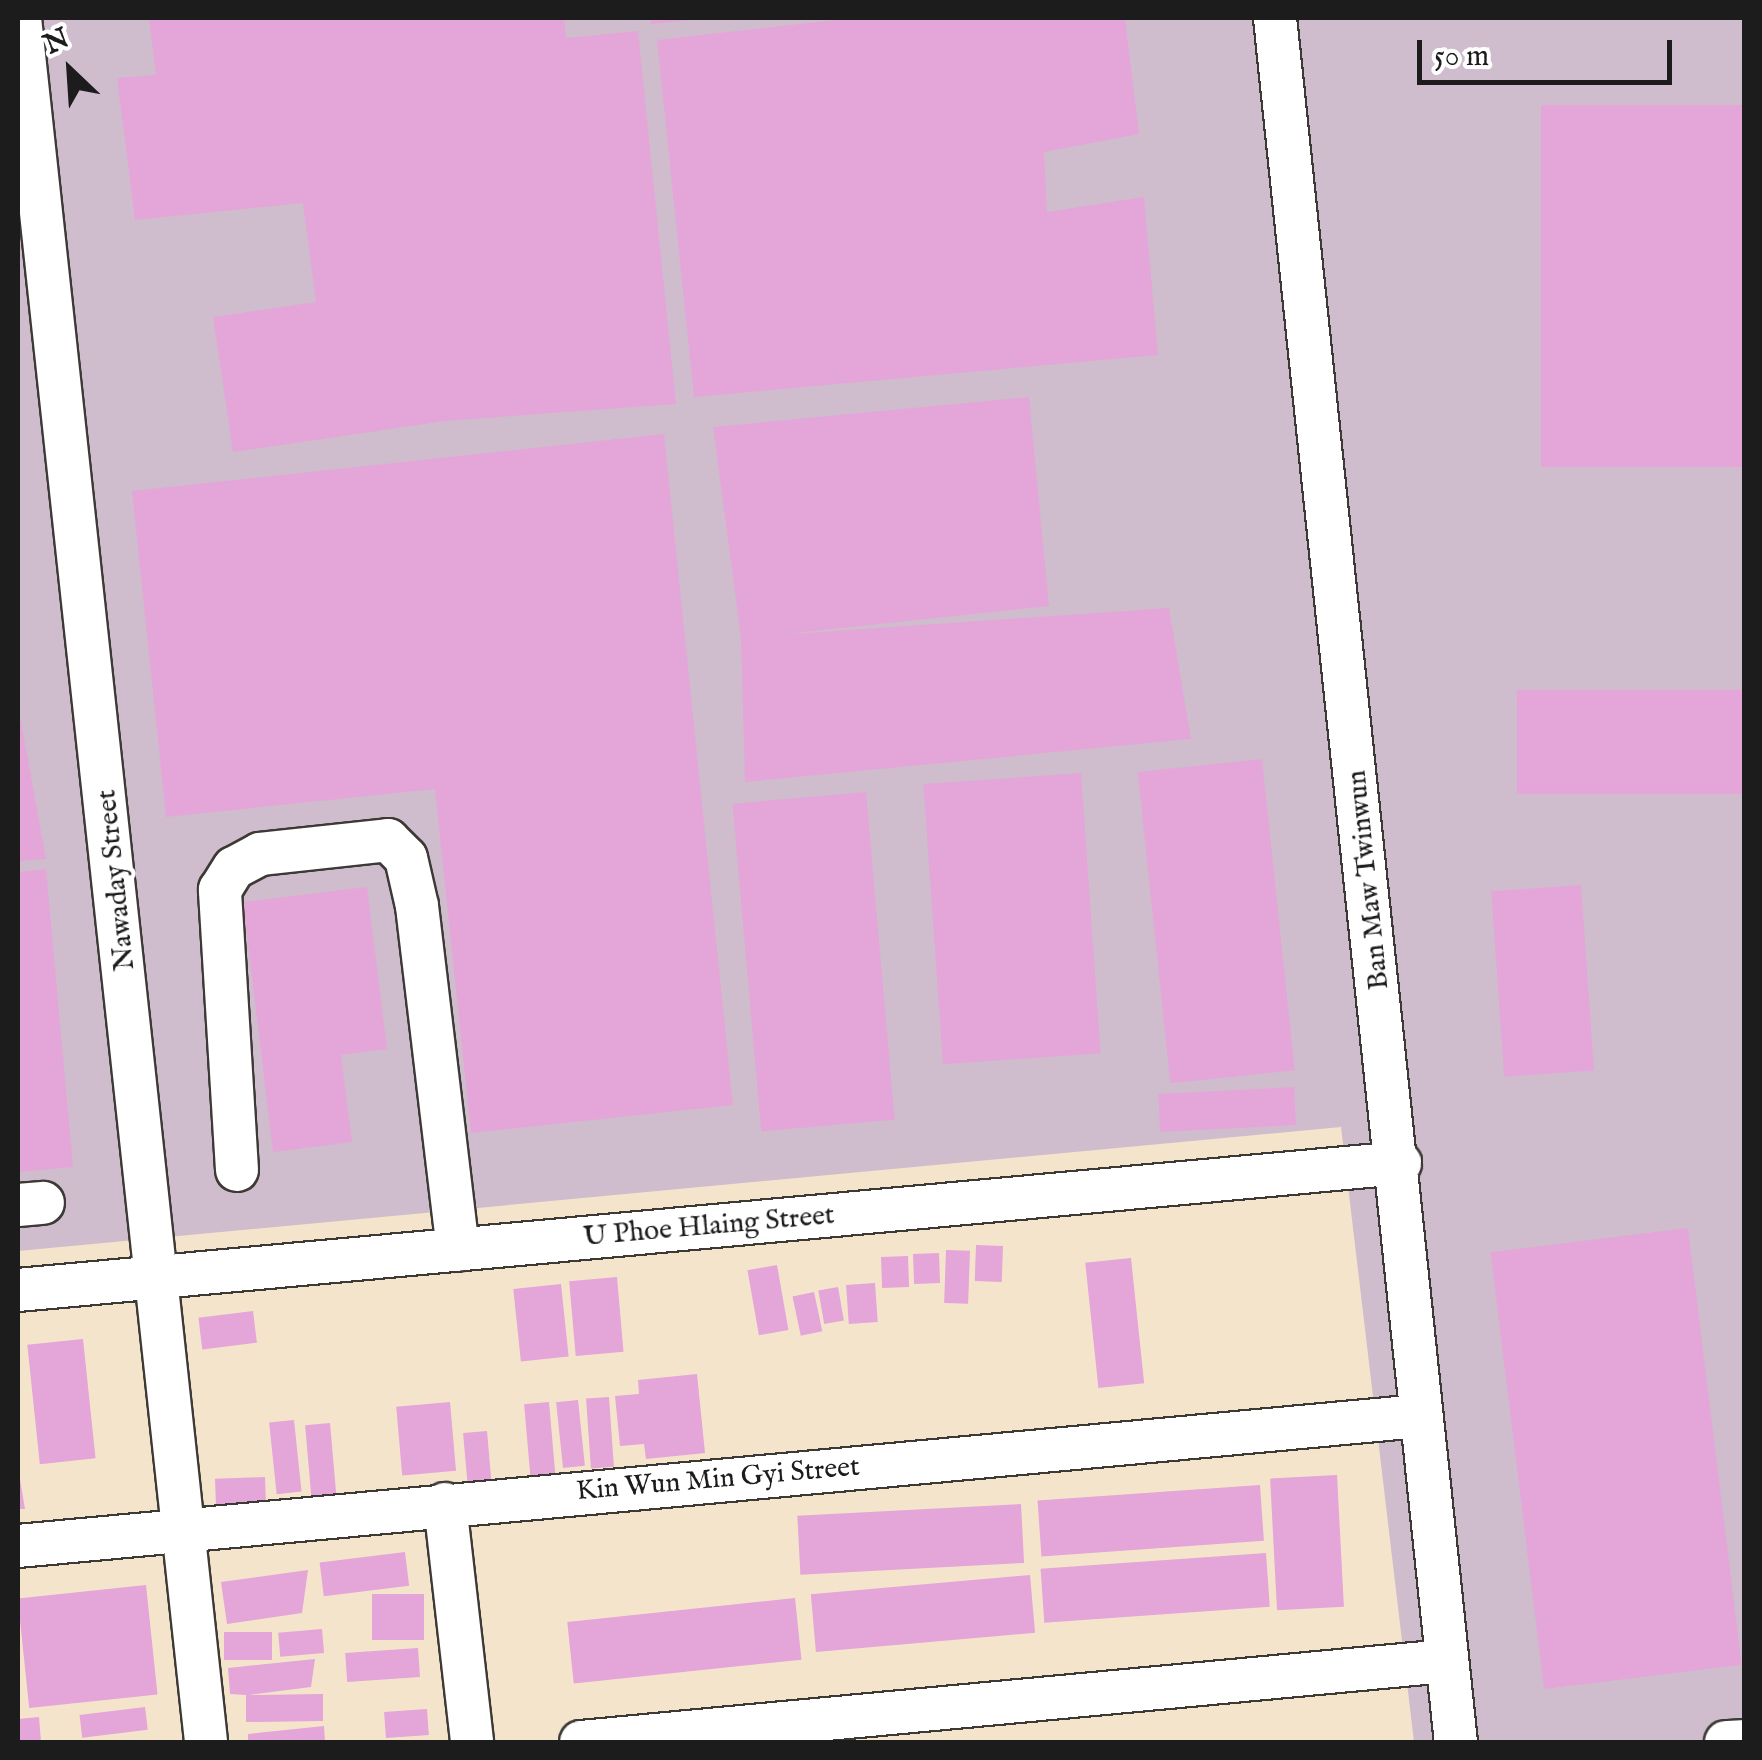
<!DOCTYPE html>
<html>
<head>
<meta charset="utf-8">
<style>
	body { margin:0 }
	#map { position:relative; width:1762px; height:1760px; overflow:hidden; background:#f5e4cc; font-family:"IM FELL English",serif }
	div>[style] { position:absolute }
	[style*='--x'] { left:calc(var(--x)*1px); top:calc(var(--y)*1px); width:calc(var(--w)*1px); rotate:calc(var(--a)*1deg) }
	.industrial>* { inset:0; background:#cfbdce }
	.building>* { inset:0; background:#e4a5d8; transform-origin:0 0 }
	.roads { filter:drop-shadow(2px 0 #3d3a36) drop-shadow(-2px 0 #3d3a36) drop-shadow(0 2px #3d3a36) drop-shadow(0 -2px #3d3a36) }
	.minor>* { height:42px; margin:-21px; padding:0 21px; transform-origin:21px; border-radius:21px; background:#fff }
	span { translate:-50% -50%; white-space:nowrap; text-align:center; line-height:1.15; -webkit-text-stroke:9px #fff; paint-order:stroke }
	.street-label { font-size:28px; color:#1c1c1c }
	.frame { position:absolute; inset:0; border:20px solid #1c1c1c; pointer-events:none }
	.north { position:absolute; left:20px; top:20px; width:100px; height:100px; -webkit-text-stroke:8px #fff; paint-order:stroke; rotate:335deg; font-size:28px; font-weight:700; line-height:40px; text-align:center; color:#1c1c1c }
	.north::after { content:''; display:block; margin:auto; width:35px; height:45px; background:#1c1c1c; clip-path:polygon(50% 0,100% 100%,50% 72%,0 100%) }
	.scale { position:absolute; left:1417px; top:40px; width:255px; height:45px; box-sizing:border-box; border:5px solid #1c1c1c; border-top:0; padding-left:12px; font-size:30px; line-height:35px; white-space:nowrap; color:#1c1c1c; -webkit-text-stroke:8px #fff; paint-order:stroke }
</style>
</head>
<body>
<div id="map">
	<div class="industrial">
		<i style="clip-path:polygon(18px 18px,1744px 18px,1744px 1742px,1414px 1742px,1341px 1127px,18px 1251px)"></i>
	</div>
	<div class="building">
		<i style="clip-path:polygon(149px 18px,564px 18px,566px 38px,638px 31px,676px 404px,445px 421px,233px 452px,213px 317px,316px 302px,303px 203px,135px 220px,117px 78px,156px 75px)"></i>
		<i style="clip-path:polygon(651px 18px,692px 18px,692px 20px,651px 24px)"></i>
		<i style="clip-path:polygon(853px 18px,1125px 18px,1139px 134px,1044px 152px,1047px 212px,1144px 197px,1158px 355px,694px 397px,657px 40px)"></i>
		<i style="left:1744px;top:105px;width:362px;height:203px;rotate:90deg"></i>
		<i style="clip-path:polygon(1029px 397px,1049px 606px,776px 635px,1169px 608px,1191px 739px,745px 782px,741px 637px,713px 427px)"></i>
		<i style="clip-path:polygon(664px 434px,733px 1105px,471px 1133px,435px 789px,166px 817px,132px 491px)"></i>
		<i style="left:1744px;top:690px;width:104px;height:227px;rotate:90deg"></i>
		<i style="clip-path:polygon(18px 711px,19px 711px,46px 859px,18px 861px)"></i>
		<i style="left:1262px;top:759px;width:313px;height:125px;rotate:84deg"></i>
		<i style="left:1081px;top:773px;width:281px;height:158px;rotate:86deg"></i>
		<i style="left:866px;top:792px;width:329px;height:134px;rotate:85deg"></i>
		<i style="clip-path:polygon(46px 869px,73px 1167px,18px 1172px,18px 872px)"></i>
		<i style="left:1581px;top:885px;width:186px;height:90px;rotate:86deg"></i>
		<i style="clip-path:polygon(367px 887px,387px 1049px,341px 1055px,352px 1142px,273px 1152px,243px 902px)"></i>
		<i style="left:1294px;top:1087px;width:38px;height:136px;rotate:87deg"></i>
		<i style="left:1688px;top:1228px;width:440px;height:199px;rotate:83deg"></i>
		<i style="left:976px;top:1245px;width:27px;height:36px;rotate:2deg"></i>
		<i style="left:946px;top:1250px;width:24px;height:53px;rotate:2deg"></i>
		<i style="left:939px;top:1253px;width:30px;height:26px;rotate:88deg"></i>
		<i style="left:908px;top:1256px;width:31px;height:27px;rotate:88deg"></i>
		<i style="left:1131px;top:1258px;width:126px;height:46px;rotate:84deg"></i>
		<i style="left:777px;top:1265px;width:66px;height:30px;rotate:80deg"></i>
		<i style="left:617px;top:1277px;width:75px;height:48px;rotate:85deg"></i>
		<i style="left:875px;top:1283px;width:39px;height:29px;rotate:86deg"></i>
		<i style="left:561px;top:1284px;width:73px;height:48px;rotate:84deg"></i>
		<i style="left:838px;top:1287px;width:34px;height:20px;rotate:80deg"></i>
		<i style="left:814px;top:1292px;width:40px;height:22px;rotate:78deg"></i>
		<i style="left:253px;top:1311px;width:32px;height:55px;rotate:83deg"></i>
		<i style="left:83px;top:1339px;width:120px;height:56px;rotate:84deg"></i>
		<i style="clip-path:polygon(697px 1374px,705px 1453px,646px 1459px,644px 1444px,620px 1446px,615px 1396px,639px 1394px,638px 1380px)"></i>
		<i style="left:609px;top:1397px;width:70px;height:23px;rotate:86deg"></i>
		<i style="left:578px;top:1400px;width:66px;height:22px;rotate:84deg"></i>
		<i style="left:450px;top:1402px;width:69px;height:54px;rotate:85deg"></i>
		<i style="left:549px;top:1402px;width:72px;height:25px;rotate:85deg"></i>
		<i style="left:294px;top:1420px;width:72px;height:25px;rotate:84deg"></i>
		<i style="left:330px;top:1423px;width:77px;height:25px;rotate:85deg"></i>
		<i style="left:487px;top:1431px;width:55px;height:24px;rotate:85deg"></i>
		<i style="clip-path:polygon(18px 1467px,25px 1509px,18px 1509px)"></i>
		<i style="left:1337px;top:1475px;width:132px;height:67px;rotate:87deg"></i>
		<i style="left:265px;top:1477px;width:26px;height:50px;rotate:88deg"></i>
		<i style="left:1260px;top:1485px;width:56px;height:223px;rotate:86deg"></i>
		<i style="left:1021px;top:1504px;width:59px;height:224px;rotate:87deg"></i>
		<i style="left:405px;top:1552px;width:34px;height:86px;rotate:83deg"></i>
		<i style="left:1266px;top:1553px;width:54px;height:226px;rotate:86deg"></i>
		<i style="clip-path:polygon(308px 1570px,302px 1613px,227px 1624px,221px 1582px)"></i>
		<i style="left:1030px;top:1575px;width:58px;height:220px;rotate:85deg"></i>
		<i style="left:146px;top:1585px;width:110px;height:129px;rotate:84deg"></i>
		<i style="left:372px;top:1594px;width:52px;height:46px"></i>
		<i style="left:795px;top:1598px;width:62px;height:229px;rotate:84deg"></i>
		<i style="left:322px;top:1629px;width:24px;height:44px;rotate:85deg"></i>
		<i style="left:272px;top:1632px;width:28px;height:48px;rotate:90deg"></i>
		<i style="left:418px;top:1648px;width:29px;height:73px;rotate:86deg"></i>
		<i style="clip-path:polygon(315px 1659px,311px 1687px,249px 1695px,323px 1694px,323px 1721px,246px 1722px,246px 1695px,230px 1694px,228px 1668px)"></i>
		<i style="left:145px;top:1707px;width:23px;height:66px;rotate:83deg"></i>
		<i style="left:427px;top:1709px;width:26px;height:43px;rotate:86deg"></i>
		<i style="clip-path:polygon(39px 1717px,41px 1742px,18px 1742px,18px 1719px)"></i>
		<i style="clip-path:polygon(324px 1726px,325px 1742px,248px 1742px,248px 1734px)"></i>
	</div>
	<div class="roads">
		<div class="minor">
			<i style="--x:20;--y:18;--w:1734;--a:83.84"></i>
			<i style="--x:1275;--y:18;--w:1733;--a:84.01"></i>
			<i style="--x:237;--y:1170;--w:281;--a:-93.5"></i>
			<i style="--x:220;--y:890;--w:26;--a:-58"></i>
			<i style="--x:234;--y:868;--w:30;--a:-28"></i>
			<i style="--x:260;--y:854;--w:129;--a:-6.2"></i>
			<i style="--x:388;--y:840;--w:25;--a:45"></i>
			<i style="--x:406;--y:858;--w:49;--a:77.1"></i>
			<i style="--x:417;--y:906;--w:346;--a:83.2"></i>
			<i style="--x:18;--y:1205;--w:25;--a:-5"></i>
			<i style="--x:18;--y:1290;--w:1388;--a:-5.25"></i>
			<i style="--x:445;--y:1504;--w:240;--a:83.5"></i>
			<i style="--x:18;--y:1546;--w:1407;--a:-5.3"></i>
			<i style="--x:581;--y:1742;--w:869;--a:-5.35"></i>
			<i style="--x:1726;--y:1742;--w:18;--a:-3"></i>
		</div>
	</div>
	<div class="street-label">
		<span style="left:117px;top:880px;rotate:-96deg">Nawaday Street</span>
		<span style="left:1369px;top:880px;rotate:-96deg">Ban Maw Twinwun</span>
		<span style="left:709px;top:1227px;rotate:-5deg">U Phoe Hlaing Street</span>
		<span style="left:718px;top:1480px;rotate:-5deg">Kin Wun Min Gyi Street</span>
	</div>
	<div class="frame"></div>
	<div class="north">N</div>
	<div class="scale">50 m</div>
</div>
</body>
</html>
